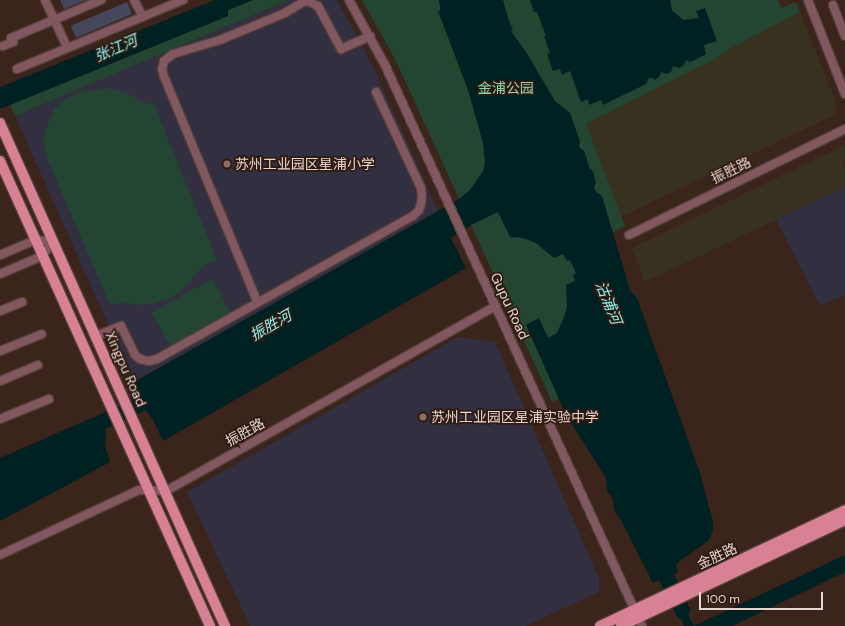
<!DOCTYPE html>
<html>
<head>
<meta charset="utf-8">
<style>
	body { margin:0 }
	#map { position:relative; width:845px; height:626px; overflow:hidden; background:#3a241b; font-family:"DM Sans","Noto Sans SC",sans-serif }
	div>[style] { position:absolute }
	[style*='--x'] { left:calc(var(--x)*1px); top:calc(var(--y)*1px); width:calc(var(--w)*1px); rotate:calc(var(--a)*1deg) }
	.commercial>* { inset:0; background:#393120 }
	.education>* { inset:0; background:#322f40 }
	.green>* { inset:0; background:#234532; transform-origin:0 0 }
	.water>* { inset:0; background:#002122 }
	.building>* { inset:0; background:#46465c; transform-origin:0 0 }
	.roads { filter:drop-shadow(1px 0 #554038) drop-shadow(-1px 0 #554038) drop-shadow(0 1px #554038) drop-shadow(0 -1px #554038) }
	.minor>* { height:8px; margin:-4px; padding:0 4px; transform-origin:4px; border-radius:4px; background:#815760 }
	.major>* { height:10px; margin:-5px; padding:0 5px; transform-origin:5px; border-radius:5px; background:#d88195 }
	.dots>* { width:11px; height:11px; translate:-50% -50%; box-sizing:border-box; border:2px solid #301a11; border-radius:50% }
	span { translate:-50% -50%; white-space:nowrap; text-align:center; line-height:1.15; -webkit-text-stroke:3.5px #301a11; paint-order:stroke }
	.park-label { font-size:14px; color:#8ad7ab }
	.poi-label { font-size:14px; color:#e4d5ce }
	.left { translate:0 -50%; text-align:left }
	.street-label { font-size:14px; color:#e4d5ce }
	.water-label { font-size:15px; color:#89f3f5; font-style:italic }
	.scale { position:absolute; left:699px; top:592px; width:124px; height:18px; box-sizing:border-box; border:2px solid #e4d5ce; border-top:0; padding-left:5px; font-size:12px; line-height:14px; white-space:nowrap; color:#e4d5ce; -webkit-text-stroke:3px #301a11; paint-order:stroke }
</style>
</head>
<body>
<div id="map">
	<div class="commercial">
		<i style="clip-path:polygon(800px 12px,837px 105px,834px 115px,621px 217px,586px 124px,715px 59px,731px 48px)"></i>
		<i style="clip-path:polygon(845px 145px,845px 160px,842px 162px,845px 168px,845px 187px,645px 282px,632px 248px)"></i>
	</div>
	<div class="education">
		<i style="clip-path:polygon(289px 0,337px 0,375px 70px,438px 211px,134px 382px,15px 116px)"></i>
		<i style="clip-path:polygon(845px 187px,845px 295px,820px 306px,776px 219px)"></i>
		<i style="clip-path:polygon(458px 337px,495px 342px,599px 578px,599px 592px,526px 626px,250px 626px,187px 492px)"></i>
	</div>
	<div class="green">
		<i style="clip-path:polygon(253px 0,289px 0,15px 116px,10px 105px,228px 16px,228px 10px)"></i>
		<i style="clip-path:polygon(362px 0,778px 0,781px 8px,796px 2px,800px 12px,731px 48px,715px 59px,586px 124px,625px 226px,612px 233px,630px 290px,637px 298px,658px 357px,552px 402px,396px 61px)"></i>
		<i style="clip-path:polygon(109px 88px,131px 95px,145px 104px,153px 102px,217px 260px,205px 265px,181px 291px,168px 299px,153px 304px,137px 305px,124px 302px,110px 305px,47px 158px,44px 144px,45px 131px,54px 109px,65px 99px,80px 92px)"></i>
		<i style="left:212px;top:279px;width:39px;height:69px;rotate:61deg"></i>
	</div>
	<div class="water">
		<i style="clip-path:polygon(215px 0,253px 0,228px 10px,228px 16px,0 109px,0 87px)"></i>
		<i style="clip-path:polygon(439px 0,503px 0,509px 21px,513px 30px,511px 31px,526px 52px,555px 101px,570px 113px,580px 141px,579px 147px,584px 151px,590px 169px,593px 171px,596px 183px,594px 187px,596px 192px,602px 196px,630px 290px,637px 298px,700px 473px,713px 522px,713px 531px,708px 541px,677px 563px,676px 566px,678px 572px,674px 574px,691px 611px,689px 612px,689px 617px,694px 626px,684px 626px,682px 620px,677px 617px,659px 580px,653px 583px,621px 520px,615px 512px,612px 497px,607px 491px,606px 478px,575px 429px,562px 406px,526px 325px,539px 318px,548px 338px,557px 333px,564px 317px,567px 307px,566px 285px,575px 281px,573px 275px,576px 273px,570px 260px,567px 261px,563px 254px,554px 258px,536px 243px,523px 238px,510px 237px,498px 212px,471px 225px,451px 238px,466px 268px,163px 441px,153px 420px,146px 410px,105px 429px,106px 433px,105px 445px,110px 462px,0 521px,0 458px,140px 397px,134px 382px,438px 211px,459px 199px,470px 190px,483px 171px,485px 163px,483px 143px,468px 90px,438px 11px,440px 11px,440px 6px)"></i>
		<i style="clip-path:polygon(530px 0,670px 0,672px 10px,683px 20px,699px 18px,696px 11px,705px 8px,717px 41px,704px 45px,706px 54px,691px 62px,686px 60px,683px 66px,679px 68px,673px 66px,671px 72px,666px 74px,661px 72px,659px 77px,654px 80px,653px 78px,649px 78px,646px 84px,603px 105px,601px 100px,589px 105px,588px 99px,581px 102px,570px 71px,562px 75px,560px 69px,553px 71px,547px 54px,550px 53px,544px 36px,546px 36px,537px 12px,534px 12px)"></i>
		<i style="clip-path:polygon(845px 555px,845px 572px,732px 626px,694px 626px)"></i>
	</div>
	<div class="building">
		<i style="clip-path:polygon(60px 0,86px 0,64px 9px)"></i>
		<i style="left:127px;top:2px;width:13px;height:61px;rotate:67deg"></i>
	</div>
	<div class="roads">
		<div class="minor">
			<i style="--x:45;--y:0;--w:52;--a:64.9"></i>
			<i style="--x:134;--y:0;--w:19;--a:62"></i>
			<i style="--x:349;--y:0;--w:74;--a:61"></i>
			<i style="--x:385;--y:65;--w:617;--a:65.39"></i>
			<i style="--x:808;--y:0;--w:101;--a:68.5"></i>
			<i style="--x:833;--y:5;--w:33;--a:69"></i>
			<i style="--x:3;--y:46;--w:11;--a:-22"></i>
			<i style="--x:13;--y:42;--w:4;--a:-117"></i>
			<i style="--x:11;--y:38;--w:98;--a:-22.9"></i>
			<i style="--x:17;--y:69;--w:180;--a:-22.6"></i>
			<i style="--x:629;--y:235;--w:241;--a:-26.1"></i>
			<i style="--x:0;--y:255;--w:38;--a:-23"></i>
			<i style="--x:35;--y:240;--w:18;--a:6"></i>
			<i style="--x:53;--y:242;--w:18;--a:128"></i>
			<i style="--x:42;--y:256;--w:46;--a:156.8"></i>
			<i style="--x:257;--y:301;--w:243;--a:-112.5"></i>
			<i style="--x:164;--y:77;--w:8;--a:-104"></i>
			<i style="--x:162;--y:69;--w:8;--a:-76"></i>
			<i style="--x:164;--y:61;--w:11;--a:-38"></i>
			<i style="--x:173;--y:54;--w:49;--a:-16.6"></i>
			<i style="--x:220;--y:40;--w:70;--a:-22.6"></i>
			<i style="--x:285;--y:13;--w:21;--a:-31"></i>
			<i style="--x:303;--y:2;--w:5;--a:-11"></i>
			<i style="--x:308;--y:1;--w:11;--a:27"></i>
			<i style="--x:318;--y:6;--w:49;--a:61.9"></i>
			<i style="--x:341;--y:49;--w:32;--a:-24"></i>
			<i style="--x:0;--y:311;--w:24;--a:-22"></i>
			<i style="--x:96;--y:336;--w:27;--a:-22"></i>
			<i style="--x:121;--y:326;--w:32;--a:64"></i>
			<i style="--x:135;--y:355;--w:6;--a:39"></i>
			<i style="--x:140;--y:359;--w:9;--a:13"></i>
			<i style="--x:149;--y:361;--w:8;--a:-14"></i>
			<i style="--x:157;--y:359;--w:293;--a:-29.2"></i>
			<i style="--x:413;--y:216;--w:8;--a:-45"></i>
			<i style="--x:419;--y:210;--w:6;--a:-72"></i>
			<i style="--x:421;--y:204;--w:8;--a:-83"></i>
			<i style="--x:422;--y:196;--w:8;--a:-97"></i>
			<i style="--x:421;--y:188;--w:106;--a:-115.1"></i>
			<i style="--x:0;--y:351;--w:45;--a:-22"></i>
			<i style="--x:0;--y:381;--w:41;--a:-22.8"></i>
			<i style="--x:0;--y:419;--w:53;--a:-22.2"></i>
			<i style="--x:0;--y:555;--w:153;--a:-25.1"></i>
			<i style="--x:139;--y:490;--w:27;--a:2"></i>
			<i style="--x:166;--y:491;--w:377;--a:-29.3"></i>
		</div>
		<div class="major">
			<i style="--x:0;--y:123;--w:551;--a:65.9"></i>
			<i style="--x:0;--y:161;--w:510;--a:65.7"></i>
			<i style="--x:600;--y:626;--w:271;--a:-25.3"></i>
			<i style="--x:621;--y:626;--w:248;--a:-25.3"></i>
		</div>
	</div>
	<div class="dots">
		<i style="left:227px;top:164px;background:#8d6e63"></i>
		<i style="left:423px;top:417px;background:#8d6e63"></i>
	</div>
	<div class="park-label">
		<span style="left:506px;top:88px">金浦公园</span>
	</div>
	<div class="poi-label">
		<span class="left" style="left:235px;top:164px">苏州工业园区星浦小学</span>
		<span class="left" style="left:431px;top:417px">苏州工业园区星浦实验中学</span>
	</div>
	<div class="street-label">
		<span style="left:731px;top:170px;rotate:-26deg">振胜路</span>
		<span style="left:510px;top:306px;rotate:65deg">Gupu Road</span>
		<span style="left:126px;top:369px;rotate:66deg">Xingpu Road</span>
		<span style="left:245px;top:432px;rotate:-29deg">振胜路</span>
		<span style="left:717px;top:556px;rotate:-25deg">金胜路</span>
	</div>
	<div class="water-label">
		<span style="left:116px;top:49px;rotate:-23deg">张江河</span>
		<span style="left:608px;top:303px;rotate:68deg">沽浦河</span>
		<span style="left:271px;top:326px;rotate:-30deg">振胜河</span>
	</div>
	<div class="scale">100 m</div>
</div>
</body>
</html>
